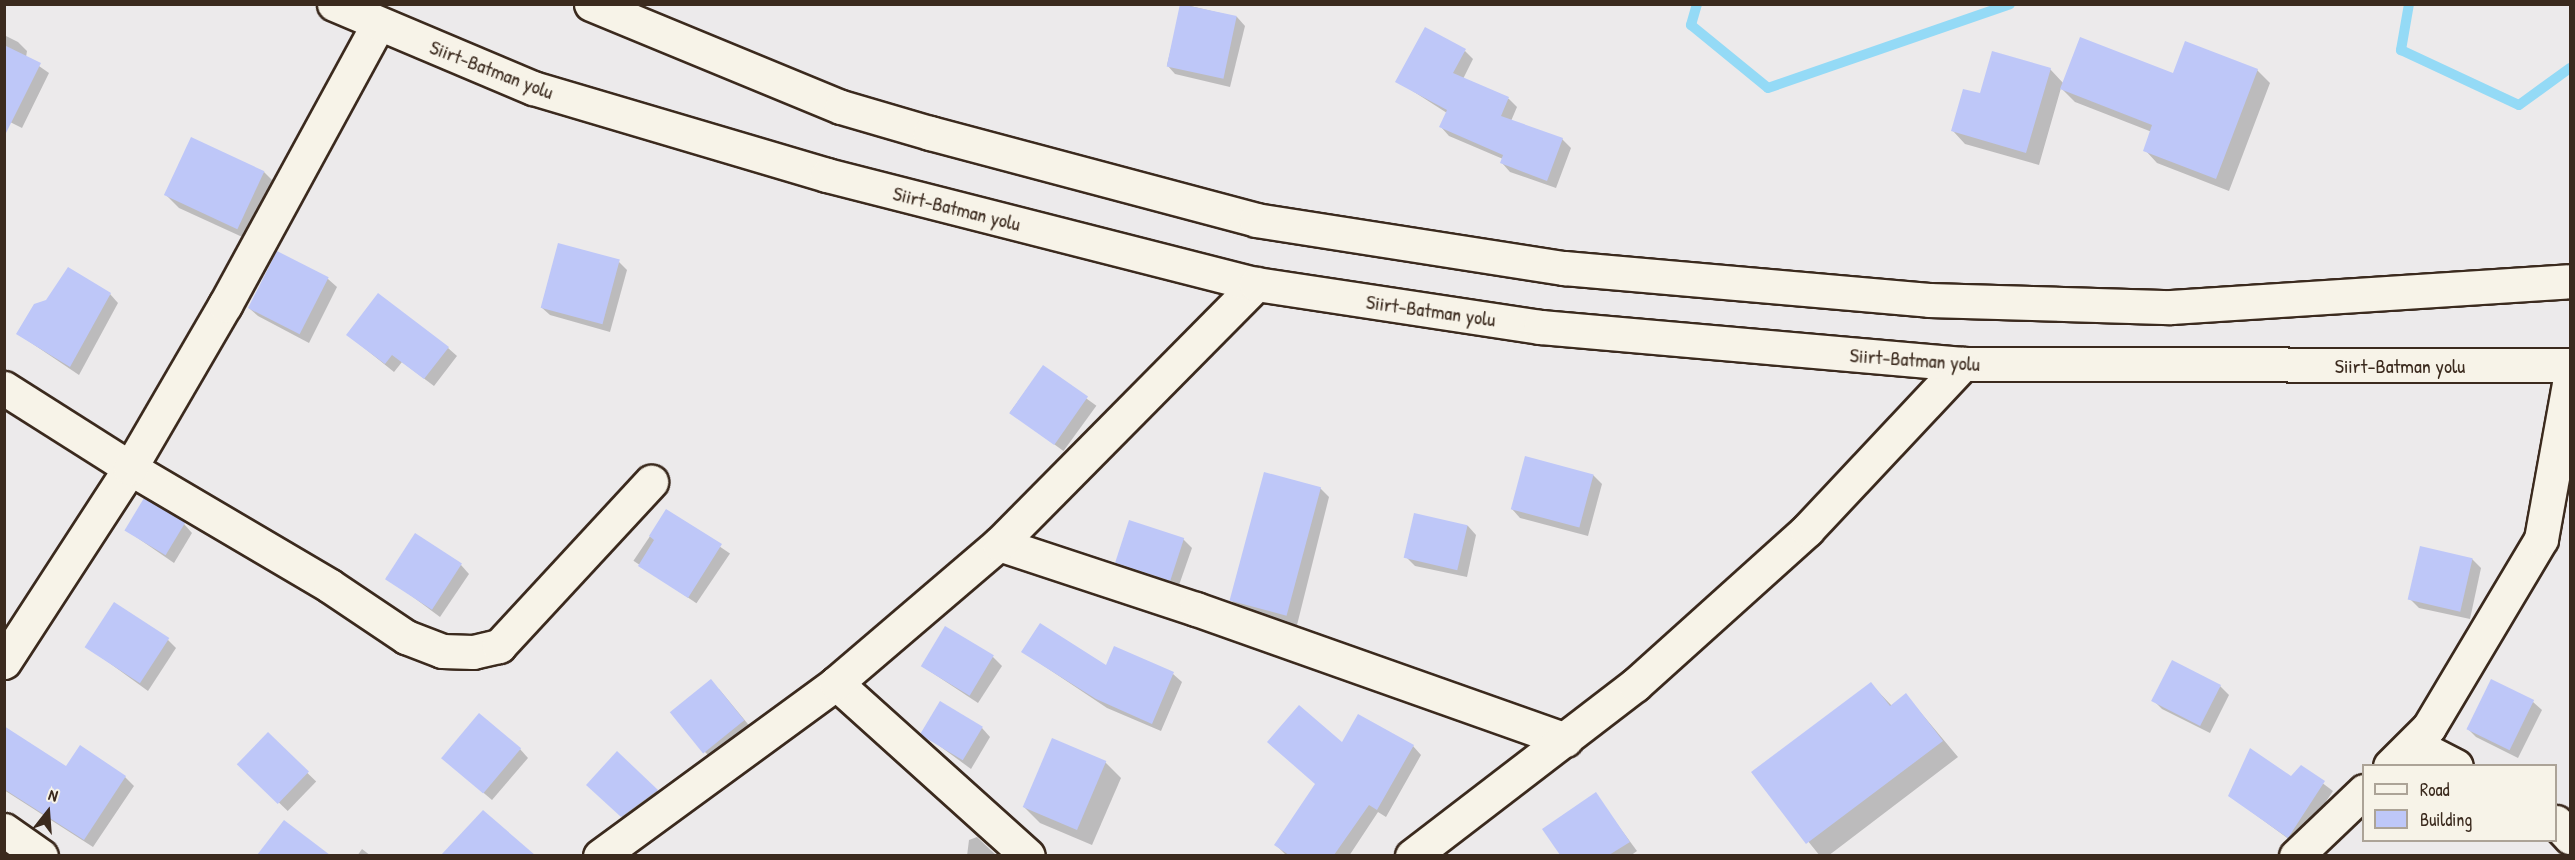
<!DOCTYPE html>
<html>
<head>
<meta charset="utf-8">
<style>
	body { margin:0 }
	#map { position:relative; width:2575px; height:860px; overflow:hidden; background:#eceaeb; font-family:"Patrick Hand",sans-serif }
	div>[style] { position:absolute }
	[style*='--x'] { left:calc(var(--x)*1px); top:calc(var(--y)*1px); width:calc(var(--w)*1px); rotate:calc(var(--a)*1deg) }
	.shadow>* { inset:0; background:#0003; transform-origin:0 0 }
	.stream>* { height:10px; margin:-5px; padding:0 5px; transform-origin:5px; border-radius:5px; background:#94daf6 }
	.building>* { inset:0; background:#bec7f8; transform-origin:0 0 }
	.roads { filter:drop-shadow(2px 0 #3b2a1e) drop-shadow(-2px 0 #3b2a1e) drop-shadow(0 2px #3b2a1e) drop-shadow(0 -2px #3b2a1e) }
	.street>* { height:33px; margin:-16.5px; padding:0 16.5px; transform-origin:16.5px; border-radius:16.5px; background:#f7f3e8 }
	.highway>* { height:33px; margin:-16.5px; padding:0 16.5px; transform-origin:16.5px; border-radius:16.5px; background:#f7f3e8 }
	span { translate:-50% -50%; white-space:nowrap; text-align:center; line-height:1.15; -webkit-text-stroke:5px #f7f3e8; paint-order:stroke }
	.street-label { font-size:20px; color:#3b2a1e }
	.frame { position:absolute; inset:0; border:6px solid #3b2a1e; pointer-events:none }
	.legend { position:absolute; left:2362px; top:764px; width:195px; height:78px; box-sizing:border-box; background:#f7f3e8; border:2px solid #aca397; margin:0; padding:8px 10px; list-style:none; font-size:18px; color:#3b2a1e }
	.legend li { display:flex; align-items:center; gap:12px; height:30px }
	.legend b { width:30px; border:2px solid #aca397 }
	.north { position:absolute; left:18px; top:782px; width:60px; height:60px; -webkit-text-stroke:4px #f7f3e8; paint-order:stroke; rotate:17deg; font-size:16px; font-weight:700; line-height:24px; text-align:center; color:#3b2a1e }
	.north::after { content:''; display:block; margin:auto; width:21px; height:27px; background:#3b2a1e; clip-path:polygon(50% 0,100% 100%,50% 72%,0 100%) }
</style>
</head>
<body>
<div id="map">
	<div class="shadow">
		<i style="clip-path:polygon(1182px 4px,1237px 17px,1245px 26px,1230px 87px,1175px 74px,1167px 65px)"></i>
		<i style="clip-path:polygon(4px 35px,18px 42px,27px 51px,26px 57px,49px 73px,22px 128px,4px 119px)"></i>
		<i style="clip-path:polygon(1465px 51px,1473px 59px,1463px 79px,1509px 99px,1517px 107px,1511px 121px,1562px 139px,1571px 148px,1556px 188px,1510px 172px,1502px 163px,1503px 159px,1449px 136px,1441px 127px,1447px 113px,1397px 81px)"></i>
		<i style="clip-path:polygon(2050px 69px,2064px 84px,2257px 70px,2270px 83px,2229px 191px,2157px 163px,2145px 150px,2152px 132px,2075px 102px,2061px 88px,2039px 165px,1965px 144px,1953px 131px,1981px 95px)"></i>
		<i style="clip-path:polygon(264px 172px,277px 185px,251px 241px,179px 208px,166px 195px)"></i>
		<i style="clip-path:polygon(278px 253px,328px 279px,337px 287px,309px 343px,258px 316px,249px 308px)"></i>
		<i style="clip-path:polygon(619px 262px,627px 270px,610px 332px,550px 315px,541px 307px)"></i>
		<i style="clip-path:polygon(110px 294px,118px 303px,79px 375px,18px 334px)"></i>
		<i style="clip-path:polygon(348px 335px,448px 348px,457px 356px,434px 386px,402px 362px,394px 372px)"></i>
		<i style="left:1043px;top:367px;width:66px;height:56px;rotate:36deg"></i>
		<i style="clip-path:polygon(1593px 475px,1602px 484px,1588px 536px,1520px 518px,1512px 509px)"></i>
		<i style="clip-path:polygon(1320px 488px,1329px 497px,1296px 629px,1241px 610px,1232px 601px)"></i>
		<i style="left:667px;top:511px;width:76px;height:60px;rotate:34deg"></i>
		<i style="clip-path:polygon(1416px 515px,1468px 526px,1476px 535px,1467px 577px,1415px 566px,1406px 557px)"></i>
		<i style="clip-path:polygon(184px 524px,192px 533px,174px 563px,126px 530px)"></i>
		<i style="clip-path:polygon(1183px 539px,1192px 548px,1178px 588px,1126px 571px,1117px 562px)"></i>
		<i style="clip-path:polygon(2472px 559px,2481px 568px,2470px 619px,2419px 608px,2410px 599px)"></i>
		<i style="clip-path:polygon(461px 565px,469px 574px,440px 617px,386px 577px)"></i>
		<i style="clip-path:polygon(168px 640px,176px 648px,148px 691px,86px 646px)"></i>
		<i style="clip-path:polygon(1114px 648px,1173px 674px,1182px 682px,1161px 731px,1107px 708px,1023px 652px,1106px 667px)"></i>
		<i style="clip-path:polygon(993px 657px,1002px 666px,978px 703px,922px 666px)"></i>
		<i style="clip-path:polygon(1871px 684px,1892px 706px,1906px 695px,1958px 757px,1828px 856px,1820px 856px,1753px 773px)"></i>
		<i style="clip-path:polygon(2220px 686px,2229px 695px,2210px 733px,2162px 709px,2154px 701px)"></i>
		<i style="clip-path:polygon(719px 689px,752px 729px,713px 760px,705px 752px)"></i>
		<i style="clip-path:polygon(2533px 702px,2542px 710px,2518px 758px,2476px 737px,2467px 728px)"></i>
		<i style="clip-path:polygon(982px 728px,990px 737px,971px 769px,922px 733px)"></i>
		<i style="left:268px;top:735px;width:67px;height:41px;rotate:44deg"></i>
		<i style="clip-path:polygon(4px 739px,67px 768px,125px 777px,134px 786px,93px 847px,4px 790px)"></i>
		<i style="clip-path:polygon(1342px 745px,1413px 746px,1421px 755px,1386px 817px,1378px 812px,1349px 856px,1287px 856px,1276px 845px)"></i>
		<i style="clip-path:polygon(520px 749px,528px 758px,492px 800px,452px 766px)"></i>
		<i style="left:617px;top:753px;width:67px;height:43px;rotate:43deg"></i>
		<i style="clip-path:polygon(1105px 762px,1121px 778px,1092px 845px,1040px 823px,1024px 807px)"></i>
		<i style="clip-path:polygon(2301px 767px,2333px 791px,2297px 845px,2230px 796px,2291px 778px)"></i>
		<i style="clip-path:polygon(1595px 794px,1637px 851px,1630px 856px,1562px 856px,1544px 829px)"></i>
		<i style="clip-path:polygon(483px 812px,529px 854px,528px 856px,443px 856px)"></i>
		<i style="clip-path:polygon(284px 823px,327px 856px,259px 856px)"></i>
		<i style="clip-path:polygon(977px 837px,997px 856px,967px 856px,969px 840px)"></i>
		<i style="clip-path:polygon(362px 849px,371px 856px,357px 856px)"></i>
	</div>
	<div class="stream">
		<i style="--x:1697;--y:4;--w:22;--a:106"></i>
		<i style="--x:1691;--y:25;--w:99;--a:39.3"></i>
		<i style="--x:1768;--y:88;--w:256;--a:-19.1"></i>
		<i style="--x:2409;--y:4;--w:47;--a:99.9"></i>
		<i style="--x:2401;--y:50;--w:130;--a:25"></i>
		<i style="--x:2519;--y:105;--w:63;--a:-36"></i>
	</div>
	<div class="building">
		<i style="left:1180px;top:4px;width:58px;height:64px;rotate:12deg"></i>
		<i style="clip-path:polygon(1425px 27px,1466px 49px,1453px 73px,1509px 97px,1501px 116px,1563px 138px,1547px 181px,1500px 163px,1503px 155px,1439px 127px,1447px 110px,1395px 82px)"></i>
		<i style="clip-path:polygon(2080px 37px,2173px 73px,2185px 41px,2258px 69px,2216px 179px,2143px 151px,2152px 125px,2060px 89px)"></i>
		<i style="clip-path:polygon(4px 45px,41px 63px,4px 137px)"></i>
		<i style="clip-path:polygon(1992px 51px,2051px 68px,2026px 153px,1951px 131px,1963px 89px,1980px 93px)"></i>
		<i style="left:191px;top:137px;width:81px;height:64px;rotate:25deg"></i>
		<i style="left:558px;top:243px;width:64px;height:67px;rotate:15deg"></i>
		<i style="left:277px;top:251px;width:58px;height:64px;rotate:27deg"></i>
		<i style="clip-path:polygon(68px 267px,111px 293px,70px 367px,16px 334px,34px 304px,46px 300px)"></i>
		<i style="clip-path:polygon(378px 293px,449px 347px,424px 379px,392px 355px,385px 364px,346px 335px)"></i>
		<i style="left:1043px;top:365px;width:55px;height:59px;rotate:35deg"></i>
		<i style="left:1525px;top:456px;width:71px;height:55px;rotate:15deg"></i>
		<i style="left:1264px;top:472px;width:59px;height:133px;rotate:15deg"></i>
		<i style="left:144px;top:498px;width:48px;height:38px;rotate:31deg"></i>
		<i style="clip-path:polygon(666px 509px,722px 544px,688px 598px,638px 566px,654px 540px,649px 536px)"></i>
		<i style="left:1414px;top:513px;width:55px;height:46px;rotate:13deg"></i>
		<i style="left:1129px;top:520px;width:58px;height:45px;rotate:18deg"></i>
		<i style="left:415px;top:533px;width:56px;height:55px;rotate:33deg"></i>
		<i style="left:2420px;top:546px;width:54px;height:55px;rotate:13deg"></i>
		<i style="left:114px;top:602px;width:66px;height:54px;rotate:33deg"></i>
		<i style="clip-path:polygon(1040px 623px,1106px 665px,1114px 646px,1174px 672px,1152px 724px,1096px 699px,1021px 652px)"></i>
		<i style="left:945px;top:626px;width:57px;height:47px;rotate:31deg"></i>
		<i style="left:2172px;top:660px;width:55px;height:46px;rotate:27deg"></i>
		<i style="left:711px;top:679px;width:53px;height:53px;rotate:51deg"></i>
		<i style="left:2491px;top:679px;width:48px;height:56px;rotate:26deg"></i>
		<i style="clip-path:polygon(1871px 682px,1890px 706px,1906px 693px,1943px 741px,1806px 844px,1751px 772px)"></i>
		<i style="left:940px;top:701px;width:50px;height:39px;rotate:31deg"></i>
		<i style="clip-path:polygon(1299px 705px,1342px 742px,1358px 714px,1414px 745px,1377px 810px,1369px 805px,1334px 855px,1289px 855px,1274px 845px,1315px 784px,1267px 742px)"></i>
		<i style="left:479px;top:713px;width:55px;height:59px;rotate:40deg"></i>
		<i style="clip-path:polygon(4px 726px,66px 766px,80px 745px,126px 776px,84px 840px,4px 789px)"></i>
		<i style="left:268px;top:732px;width:57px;height:45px;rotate:44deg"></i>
		<i style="left:1052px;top:738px;width:59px;height:75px;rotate:23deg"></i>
		<i style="clip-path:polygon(2250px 748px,2291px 776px,2301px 765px,2325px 781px,2288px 838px,2228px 796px)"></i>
		<i style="clip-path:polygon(617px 751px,658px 790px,621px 817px,586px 785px)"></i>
		<i style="clip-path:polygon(1596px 792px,1630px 842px,1609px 855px,1560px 855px,1542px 829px)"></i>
		<i style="clip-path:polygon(483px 810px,535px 855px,441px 855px)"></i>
		<i style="clip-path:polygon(284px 820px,330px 855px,257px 855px)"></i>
	</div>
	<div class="roads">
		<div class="street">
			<i style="--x:4;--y:388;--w:149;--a:32.4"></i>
			<i style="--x:130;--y:468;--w:232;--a:30.5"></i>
			<i style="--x:330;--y:586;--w:92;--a:33.9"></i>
			<i style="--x:406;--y:637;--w:39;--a:21"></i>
			<i style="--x:442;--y:651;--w:31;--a:2"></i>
			<i style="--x:473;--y:652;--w:27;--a:-13"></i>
			<i style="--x:499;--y:646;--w:224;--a:-47.2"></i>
			<i style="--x:999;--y:544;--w:207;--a:18.3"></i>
			<i style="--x:1196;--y:609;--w:392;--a:19.5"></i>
			<i style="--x:4;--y:662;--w:231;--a:-57"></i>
			<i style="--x:130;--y:468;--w:189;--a:-59.8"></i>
			<i style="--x:225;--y:305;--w:320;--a:-61.4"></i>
			<i style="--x:836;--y:683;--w:258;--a:42"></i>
			<i style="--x:2413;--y:744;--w:48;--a:27.1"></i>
			<i style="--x:2390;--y:766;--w:55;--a:-45"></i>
			<i style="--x:2429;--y:727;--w:219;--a:-59.2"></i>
			<i style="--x:2541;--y:539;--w:164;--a:-79.8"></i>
			<i style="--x:2556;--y:822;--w:21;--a:47"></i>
			<i style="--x:4;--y:830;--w:45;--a:35.1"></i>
			<i style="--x:600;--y:856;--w:293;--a:-36.2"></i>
			<i style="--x:836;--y:683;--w:214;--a:-40.5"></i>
			<i style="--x:999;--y:544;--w:366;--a:-45.3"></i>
			<i style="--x:1412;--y:856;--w:281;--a:-37.5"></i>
			<i style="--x:1635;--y:685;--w:232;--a:-42"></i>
			<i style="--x:1807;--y:530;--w:228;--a:-46.8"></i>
			<i style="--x:2296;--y:856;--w:94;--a:-43.7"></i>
		</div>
		<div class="highway">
			<i style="--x:334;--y:4;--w:216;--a:22.9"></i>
			<i style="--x:533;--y:88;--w:307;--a:16.5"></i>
			<i style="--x:827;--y:175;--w:443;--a:14.3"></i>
			<i style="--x:1256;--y:284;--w:287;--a:8.6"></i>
			<i style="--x:1540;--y:327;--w:425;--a:5"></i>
			<i style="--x:1963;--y:364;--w:607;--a:0.09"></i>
			<i style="--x:591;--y:4;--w:270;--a:22.4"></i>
			<i style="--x:841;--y:107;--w:93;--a:16.3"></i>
			<i style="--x:930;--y:133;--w:337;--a:14.9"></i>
			<i style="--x:1256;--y:220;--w:312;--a:8.9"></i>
			<i style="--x:1564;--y:268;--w:366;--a:5"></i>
			<i style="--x:1929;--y:300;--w:242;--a:1.7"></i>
			<i style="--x:2171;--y:307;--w:400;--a:-3.7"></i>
		</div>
	</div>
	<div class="street-label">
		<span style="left:492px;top:69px;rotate:21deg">Siirt-Batman yolu</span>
		<span style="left:957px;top:208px;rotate:14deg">Siirt-Batman yolu</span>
		<span style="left:1431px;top:310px;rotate:8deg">Siirt-Batman yolu</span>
		<span style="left:1915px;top:359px;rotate:4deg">Siirt-Batman yolu</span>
		<span style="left:2400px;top:365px">Siirt-Batman yolu</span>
	</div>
	<div class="frame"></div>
	<ul class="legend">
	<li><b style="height:8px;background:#f7f3e8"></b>Road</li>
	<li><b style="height:16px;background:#bec7f8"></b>Building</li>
	</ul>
	<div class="north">N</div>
</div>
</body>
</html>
